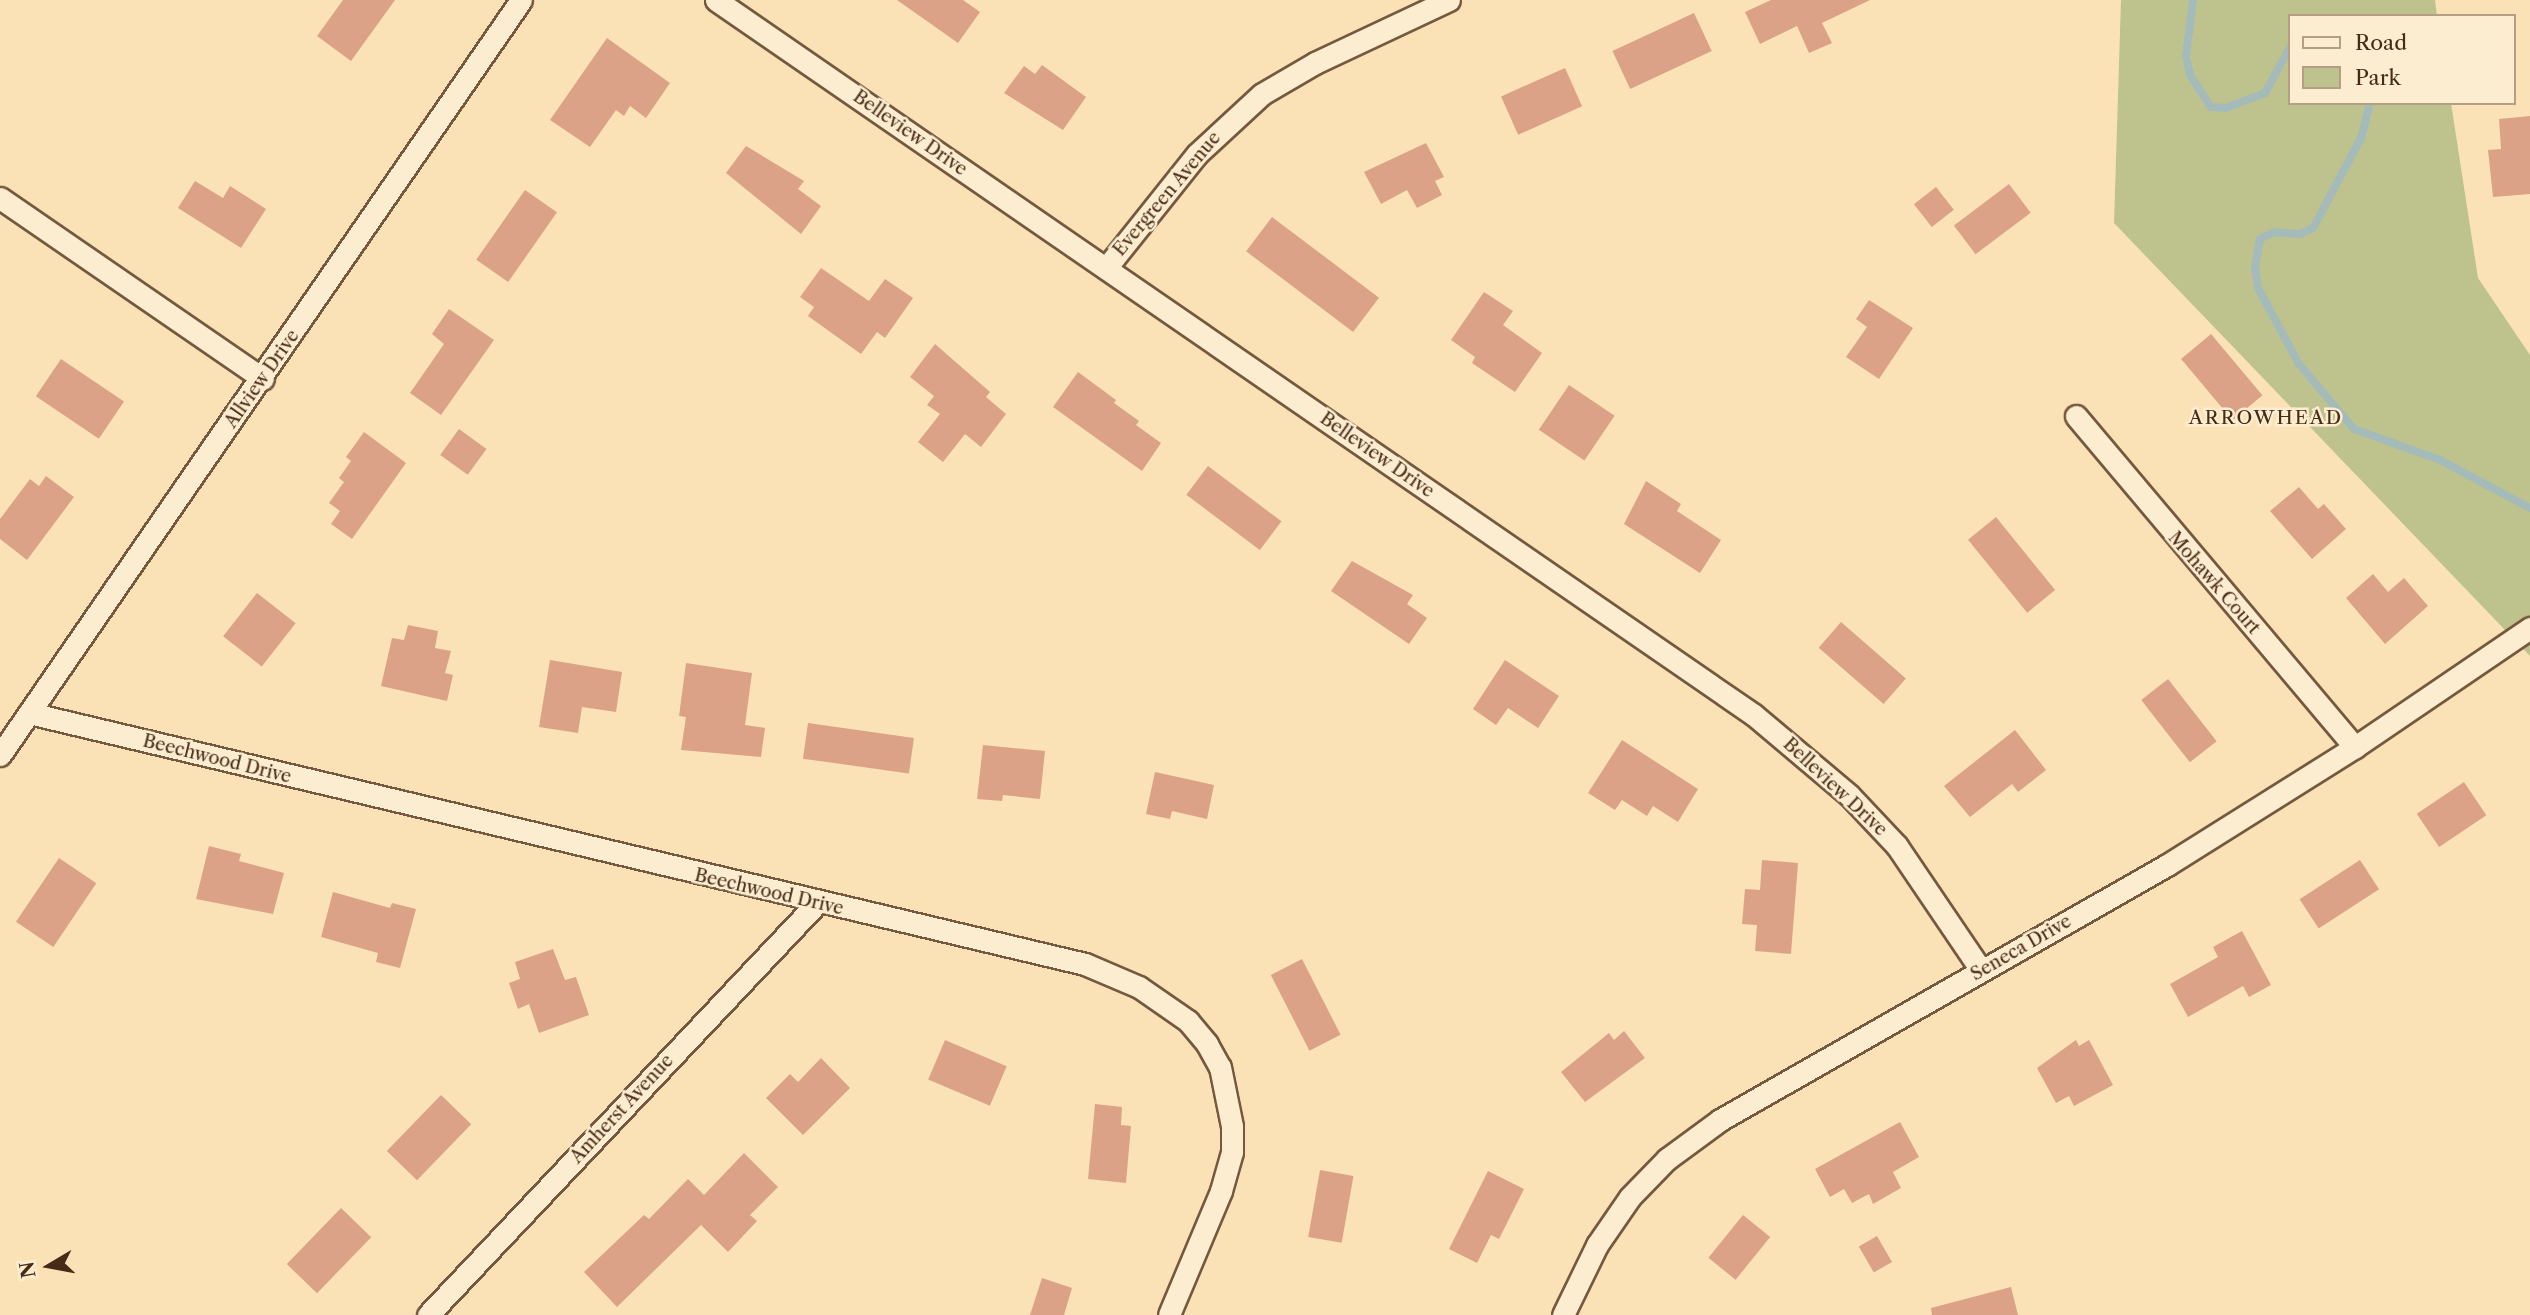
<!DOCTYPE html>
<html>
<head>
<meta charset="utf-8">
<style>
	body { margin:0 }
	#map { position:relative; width:2530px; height:1315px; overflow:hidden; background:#fae2b6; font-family:"Libre Caslon Text",serif }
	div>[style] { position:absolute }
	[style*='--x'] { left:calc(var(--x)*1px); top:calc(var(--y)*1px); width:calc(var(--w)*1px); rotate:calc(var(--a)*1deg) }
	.green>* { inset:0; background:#bec38e }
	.stream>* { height:8px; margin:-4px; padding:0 4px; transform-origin:4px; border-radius:4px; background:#a4bbb9 }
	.building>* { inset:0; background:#dca288; transform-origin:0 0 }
	.roads { filter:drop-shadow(2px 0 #74593e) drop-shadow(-2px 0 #74593e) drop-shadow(0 2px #74593e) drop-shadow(0 -2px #74593e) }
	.street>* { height:21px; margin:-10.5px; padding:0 10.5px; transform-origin:10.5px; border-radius:10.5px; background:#fcecd0 }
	span { translate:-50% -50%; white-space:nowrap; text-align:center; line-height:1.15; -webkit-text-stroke:5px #fcecd0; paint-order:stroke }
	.street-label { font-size:18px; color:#472b16 }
	.neighbourhood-label { font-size:19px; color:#472b16; letter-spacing:2px }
	.legend { position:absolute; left:2288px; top:14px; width:228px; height:91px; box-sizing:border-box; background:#fcecd0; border:2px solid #b49f86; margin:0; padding:9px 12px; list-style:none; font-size:21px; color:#472b16 }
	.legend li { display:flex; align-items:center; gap:14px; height:35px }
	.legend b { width:35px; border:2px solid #b49f86 }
	.north { position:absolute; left:14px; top:1231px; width:70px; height:70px; -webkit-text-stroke:5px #fcecd0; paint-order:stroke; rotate:260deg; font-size:19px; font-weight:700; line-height:28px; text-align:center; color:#472b16 }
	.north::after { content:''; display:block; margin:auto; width:24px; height:32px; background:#472b16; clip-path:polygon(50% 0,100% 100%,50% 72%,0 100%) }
</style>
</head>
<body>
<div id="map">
	<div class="green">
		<i style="clip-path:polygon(2121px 0,2435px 0,2437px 16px,2290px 16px,2290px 103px,2451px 103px,2478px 278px,2530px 355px,2530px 656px,2114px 223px)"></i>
	</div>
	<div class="stream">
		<i style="--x:2193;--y:0;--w:56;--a:97.1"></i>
		<i style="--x:2186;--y:56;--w:19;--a:78"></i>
		<i style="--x:2190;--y:75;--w:38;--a:57"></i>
		<i style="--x:2211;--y:107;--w:15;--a:4"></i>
		<i style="--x:2226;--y:108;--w:42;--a:-21"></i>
		<i style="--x:2265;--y:93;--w:52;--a:-61.5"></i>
		<i style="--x:2370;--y:103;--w:34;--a:104"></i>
		<i style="--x:2362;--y:136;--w:104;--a:118"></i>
		<i style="--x:2313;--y:228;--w:14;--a:155"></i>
		<i style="--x:2300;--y:234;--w:26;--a:-176"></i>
		<i style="--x:2274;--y:232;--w:16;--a:153"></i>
		<i style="--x:2260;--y:239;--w:28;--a:100"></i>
		<i style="--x:2255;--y:267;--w:21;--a:82"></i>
		<i style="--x:2258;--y:288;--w:86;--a:61.7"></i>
		<i style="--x:2299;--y:364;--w:85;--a:49.8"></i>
		<i style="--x:2354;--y:429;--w:91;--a:19.8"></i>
		<i style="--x:2440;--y:460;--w:102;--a:28.1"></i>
	</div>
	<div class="building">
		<i style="clip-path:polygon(343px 0,395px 0,351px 61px,317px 36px)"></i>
		<i style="clip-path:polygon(897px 0,963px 0,980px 12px,958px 43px)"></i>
		<i style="clip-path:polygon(1771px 0,1870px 0,1822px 23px,1832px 43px,1809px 53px,1797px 26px,1760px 44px,1745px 12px)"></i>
		<i style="left:1694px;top:13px;width:42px;height:90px;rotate:65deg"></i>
		<i style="clip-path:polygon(607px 38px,670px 83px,646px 118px,630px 106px,624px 116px,616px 110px,590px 147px,550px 120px)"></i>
		<i style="clip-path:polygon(1042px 65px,1086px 97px,1063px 130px,1004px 93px,1024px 66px,1035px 74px)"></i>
		<i style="left:1565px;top:68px;width:42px;height:70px;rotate:66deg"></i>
		<i style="clip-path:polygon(2530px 116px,2530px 194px,2493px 197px,2488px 150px,2501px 149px,2499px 119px)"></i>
		<i style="clip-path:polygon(1426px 143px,1444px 177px,1435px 181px,1442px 195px,1417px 208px,1407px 190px,1381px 204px,1364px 172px)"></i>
		<i style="clip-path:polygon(746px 146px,804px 181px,798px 189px,821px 206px,801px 234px,726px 173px)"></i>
		<i style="clip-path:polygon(195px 181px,223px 198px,230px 186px,266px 209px,241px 248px,178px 208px)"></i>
		<i style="left:2009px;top:184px;width:36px;height:69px;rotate:53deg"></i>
		<i style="left:1936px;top:187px;width:29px;height:28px;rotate:52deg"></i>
		<i style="left:525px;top:190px;width:39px;height:85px;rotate:35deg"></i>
		<i style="left:1272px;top:217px;width:134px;height:43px;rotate:37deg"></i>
		<i style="clip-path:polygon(821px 268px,869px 301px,885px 279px,913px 298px,885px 338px,877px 332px,861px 354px,808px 316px,814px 307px,800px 297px)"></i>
		<i style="clip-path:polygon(1484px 292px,1513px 311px,1503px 325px,1542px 353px,1515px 392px,1472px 363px,1475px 357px,1451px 340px)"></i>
		<i style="clip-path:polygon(1869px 300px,1913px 328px,1879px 379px,1846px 357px,1867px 327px,1856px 319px)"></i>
		<i style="clip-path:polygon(449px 309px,494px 340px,441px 415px,410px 393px,444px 344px,432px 334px)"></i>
		<i style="left:2211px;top:334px;width:80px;height:39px;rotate:50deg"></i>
		<i style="clip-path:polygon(935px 344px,990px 392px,986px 397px,1006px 414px,981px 447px,965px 434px,943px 462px,918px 442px,940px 414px,927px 405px,934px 396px,910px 377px)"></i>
		<i style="left:61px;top:359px;width:76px;height:45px;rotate:34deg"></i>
		<i style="clip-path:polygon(1078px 372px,1116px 400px,1114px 403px,1139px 421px,1136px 425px,1161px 443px,1142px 471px,1053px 407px)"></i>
		<i style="left:1569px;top:385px;width:55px;height:54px;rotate:34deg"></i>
		<i style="left:459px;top:429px;width:34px;height:32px;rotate:36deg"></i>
		<i style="clip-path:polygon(364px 432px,406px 463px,352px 539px,331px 524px,340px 511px,329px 503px,344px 482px,339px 478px,351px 461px,346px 457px)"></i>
		<i style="left:1208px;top:466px;width:92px;height:36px;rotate:37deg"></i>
		<i style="clip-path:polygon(46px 476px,74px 497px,27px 560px,0 539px,0 519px,30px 479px,39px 486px)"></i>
		<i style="clip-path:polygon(1646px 481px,1681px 504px,1677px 511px,1721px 540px,1700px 573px,1624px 524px)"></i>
		<i style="clip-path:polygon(2299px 487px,2318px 509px,2324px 504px,2346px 529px,2312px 559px,2270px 511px)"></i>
		<i style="left:1996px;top:517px;width:94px;height:36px;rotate:51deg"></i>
		<i style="clip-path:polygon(1352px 561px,1413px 595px,1407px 604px,1427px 618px,1409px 644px,1331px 591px)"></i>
		<i style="clip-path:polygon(2373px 574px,2388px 592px,2404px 578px,2428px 606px,2385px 644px,2346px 598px)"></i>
		<i style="left:257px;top:593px;width:49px;height:55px;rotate:38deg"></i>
		<i style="left:1841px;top:622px;width:86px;height:34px;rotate:41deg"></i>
		<i style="clip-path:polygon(408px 625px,438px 631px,435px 648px,451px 651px,445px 673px,453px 675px,447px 701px,381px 686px,392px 638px,404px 640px)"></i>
		<i style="clip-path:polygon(550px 660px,622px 672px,616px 712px,582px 707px,578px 733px,539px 727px)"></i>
		<i style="clip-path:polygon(1505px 660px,1559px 696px,1538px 728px,1508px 708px,1496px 725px,1473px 709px)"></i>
		<i style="clip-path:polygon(686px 663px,752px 673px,745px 725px,765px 728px,761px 757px,681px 750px,686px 717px,679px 716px)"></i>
		<i style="left:2168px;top:679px;width:79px;height:34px;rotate:52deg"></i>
		<i style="left:808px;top:723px;width:107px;height:36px;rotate:8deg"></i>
		<i style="clip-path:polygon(2015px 730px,2046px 770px,2018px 792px,2012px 784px,1970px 817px,1944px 786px)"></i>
		<i style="clip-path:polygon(1622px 740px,1698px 789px,1678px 822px,1653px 806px,1647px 816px,1622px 800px,1615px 810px,1588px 793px)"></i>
		<i style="clip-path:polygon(983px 745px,1045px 751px,1040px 799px,1003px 795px,1002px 801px,977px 799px)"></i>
		<i style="clip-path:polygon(1155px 772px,1214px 785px,1207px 819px,1172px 811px,1170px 819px,1146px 814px)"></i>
		<i style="left:2464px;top:782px;width:40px;height:57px;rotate:56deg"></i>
		<i style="clip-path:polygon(209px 846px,241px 854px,239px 861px,284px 873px,273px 914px,196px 899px)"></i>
		<i style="left:59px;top:858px;width:45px;height:77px;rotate:34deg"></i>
		<i style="clip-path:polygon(1762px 860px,1798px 863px,1791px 954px,1755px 951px,1757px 925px,1742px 924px,1745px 889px,1760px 890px)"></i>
		<i style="left:2360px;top:860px;width:35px;height:72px;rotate:57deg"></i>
		<i style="clip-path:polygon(333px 892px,390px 908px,392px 903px,416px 909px,400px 968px,376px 962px,378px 953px,321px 937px)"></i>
		<i style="clip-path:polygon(2242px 931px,2271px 985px,2249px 997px,2243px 986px,2188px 1017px,2170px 984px,2218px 957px,2213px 947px)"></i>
		<i style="clip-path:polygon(553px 949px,565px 980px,576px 977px,589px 1015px,539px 1033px,529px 1004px,518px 1009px,509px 983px,520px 979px,515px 962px)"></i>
		<i style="left:1302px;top:959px;width:85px;height:35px;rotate:63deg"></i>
		<i style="clip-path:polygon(1624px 1031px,1645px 1058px,1585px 1102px,1561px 1072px,1609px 1033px,1614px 1040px)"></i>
		<i style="left:945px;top:1040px;width:67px;height:43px;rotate:23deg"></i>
		<i style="clip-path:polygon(2076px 1040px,2079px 1046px,2089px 1040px,2113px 1085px,2074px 1106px,2069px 1096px,2056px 1103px,2037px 1068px)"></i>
		<i style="clip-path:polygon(821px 1058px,850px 1088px,803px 1135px,766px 1098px,790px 1074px,798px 1082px)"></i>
		<i style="left:441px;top:1095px;width:42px;height:78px;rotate:44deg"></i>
		<i style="clip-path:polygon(1095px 1104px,1122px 1107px,1121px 1125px,1131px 1126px,1126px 1183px,1088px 1179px)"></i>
		<i style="clip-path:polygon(1900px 1122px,1919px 1157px,1893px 1172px,1901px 1188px,1873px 1204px,1869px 1194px,1852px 1203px,1844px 1189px,1830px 1197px,1815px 1169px)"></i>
		<i style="clip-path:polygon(744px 1153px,778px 1187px,750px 1215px,757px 1221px,728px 1252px,701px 1225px,617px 1307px,584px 1272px,644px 1215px,649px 1219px,688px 1179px,704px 1195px)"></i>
		<i style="left:1320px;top:1170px;width:34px;height:68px;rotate:10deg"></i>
		<i style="clip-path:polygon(1488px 1171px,1524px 1189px,1499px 1239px,1491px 1235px,1477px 1263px,1449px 1249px)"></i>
		<i style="left:341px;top:1208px;width:42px;height:78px;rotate:44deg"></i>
		<i style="left:1743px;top:1215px;width:35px;height:55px;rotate:39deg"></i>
		<i style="left:1877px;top:1236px;width:30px;height:21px;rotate:60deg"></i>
		<i style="clip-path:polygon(1042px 1278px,1072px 1288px,1064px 1315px,1030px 1315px)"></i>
		<i style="clip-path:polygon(2011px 1287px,2018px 1315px,1932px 1315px,1931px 1308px)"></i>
	</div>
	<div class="roads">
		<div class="street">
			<i style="--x:716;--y:0;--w:1260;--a:34.56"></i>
			<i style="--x:1754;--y:715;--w:124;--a:40.1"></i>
			<i style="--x:1849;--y:795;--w:70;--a:46.7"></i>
			<i style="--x:1897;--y:846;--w:150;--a:55.9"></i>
			<i style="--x:0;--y:198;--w:319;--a:34.5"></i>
			<i style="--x:1106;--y:268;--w:146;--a:-51.4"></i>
			<i style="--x:1197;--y:154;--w:88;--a:-42.7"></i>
			<i style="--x:1262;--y:94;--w:61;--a:-30.3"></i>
			<i style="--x:1315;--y:63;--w:148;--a:-25.2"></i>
			<i style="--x:2076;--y:416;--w:433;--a:49.9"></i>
			<i style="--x:29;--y:713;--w:1085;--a:13.37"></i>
			<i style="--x:1085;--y:964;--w:59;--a:23.1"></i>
			<i style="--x:1139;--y:987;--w:60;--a:34.8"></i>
			<i style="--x:1188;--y:1021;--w:30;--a:50"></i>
			<i style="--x:1207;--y:1044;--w:26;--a:61"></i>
			<i style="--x:1220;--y:1067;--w:60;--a:78.5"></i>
			<i style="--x:1232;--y:1126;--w:26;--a:90"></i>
			<i style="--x:1232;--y:1152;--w:41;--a:105.8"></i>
			<i style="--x:1221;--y:1191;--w:134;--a:112.8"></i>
			<i style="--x:0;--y:755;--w:917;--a:-55.39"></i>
			<i style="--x:428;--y:1315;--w:565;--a:-46.65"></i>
			<i style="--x:1563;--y:1315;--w:78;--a:-64.1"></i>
			<i style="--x:1597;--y:1245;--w:58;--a:-55.5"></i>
			<i style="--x:1630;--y:1197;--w:53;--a:-45.8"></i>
			<i style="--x:1667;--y:1159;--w:66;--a:-36.3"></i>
			<i style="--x:1720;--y:1120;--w:515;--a:-29.7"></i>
			<i style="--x:2167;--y:865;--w:222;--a:-32.1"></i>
			<i style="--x:2355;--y:747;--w:212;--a:-34.2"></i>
		</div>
	</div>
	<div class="street-label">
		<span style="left:910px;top:133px;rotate:35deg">Belleview Drive</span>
		<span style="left:1167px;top:194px;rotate:-50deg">Evergreen Avenue</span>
		<span style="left:262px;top:379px;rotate:-55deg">Allview Drive</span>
		<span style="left:1377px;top:455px;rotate:35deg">Belleview Drive</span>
		<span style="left:2214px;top:583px;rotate:49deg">Mohawk Court</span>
		<span style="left:217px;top:759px;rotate:14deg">Beechwood Drive</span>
		<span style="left:1835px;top:787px;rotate:43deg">Belleview Drive</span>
		<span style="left:769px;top:892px;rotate:13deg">Beechwood Drive</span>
		<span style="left:2021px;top:948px;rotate:-30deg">Seneca Drive</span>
		<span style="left:622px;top:1109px;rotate:-47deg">Amherst Avenue</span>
	</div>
	<div class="neighbourhood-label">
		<span style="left:2266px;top:418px">ARROWHEAD</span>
	</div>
	<ul class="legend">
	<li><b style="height:9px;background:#fcecd0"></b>Road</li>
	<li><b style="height:19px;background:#bec38e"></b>Park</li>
	</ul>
	<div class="north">N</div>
</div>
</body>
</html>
